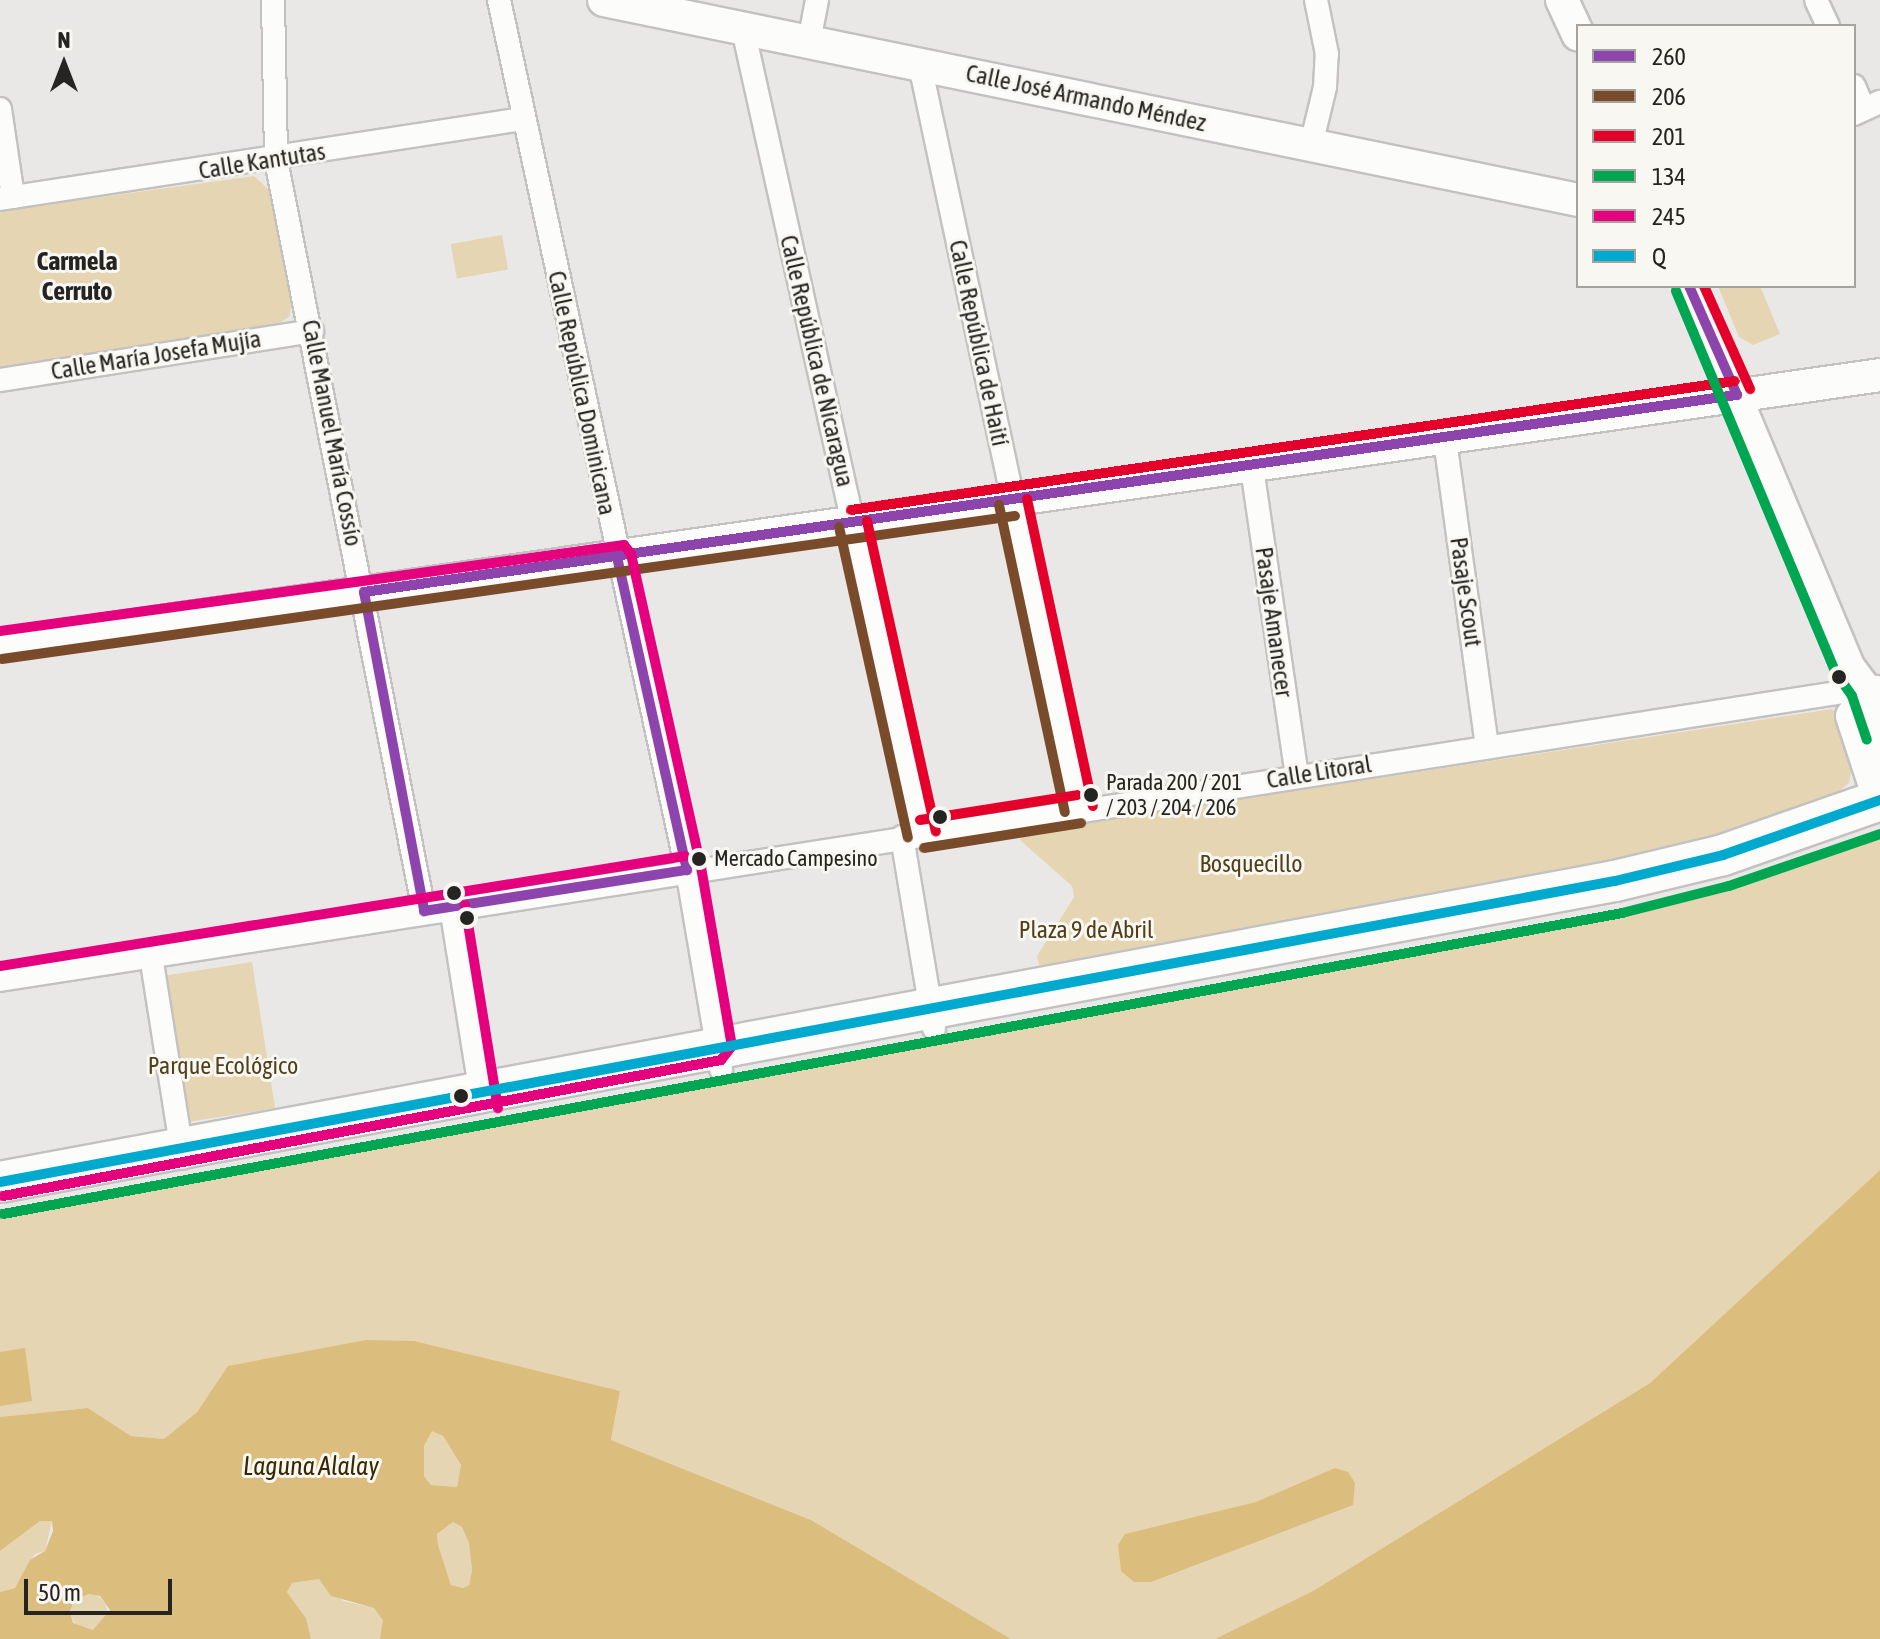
<!DOCTYPE html>
<html>
<head>
<meta charset="utf-8">
<style>
	body { margin:0 }
	#map { position:relative; width:1880px; height:1639px; overflow:hidden; background:#eae8e6; font-family:"Asap Condensed",sans-serif }
	div>[style] { position:absolute }
	[style*='--x'] { left:calc(var(--x)*1px); top:calc(var(--y)*1px); width:calc(var(--w)*1px); rotate:calc(var(--a)*1deg) }
	.green>* { inset:0; background:#e6d5b3; transform-origin:0 0 }
	.round { border-radius:50% }
	.water>* { inset:0; background:#dbbe7e }
	.roads { filter:drop-shadow(2px 0 #c3c2c0) drop-shadow(-2px 0 #c3c2c0) drop-shadow(0 2px #c3c2c0) drop-shadow(0 -2px #c3c2c0) }
	.street>* { height:22px; margin:-11px; padding:0 11px; transform-origin:11px; border-radius:11px; background:#fcfcfb }
	.secondary>* { height:32px; margin:-16px; padding:0 16px; transform-origin:16px; border-radius:16px; background:#fcfcfb }
	.highway>* { height:40px; margin:-20px; padding:0 20px; transform-origin:20px; border-radius:20px; background:#fcfcfb }
	.bus-1>* { height:10px; margin:-5px; padding:0 5px; transform-origin:5px; border-radius:5px; background:#8e44ad }
	.bus-2>* { height:10px; margin:-5px; padding:0 5px; transform-origin:5px; border-radius:5px; background:#7a4b2a }
	.bus-3>* { height:10px; margin:-5px; padding:0 5px; transform-origin:5px; border-radius:5px; background:#e4002b }
	.bus-4>* { height:10px; margin:-5px; padding:0 5px; transform-origin:5px; border-radius:5px; background:#00a651 }
	.bus-5>* { height:10px; margin:-5px; padding:0 5px; transform-origin:5px; border-radius:5px; background:#e5007d }
	.bus-6>* { height:10px; margin:-5px; padding:0 5px; transform-origin:5px; border-radius:5px; background:#00a9ce }
	.dots>* { width:22px; height:22px; translate:-50% -50%; box-sizing:border-box; border:4px solid #f9f7f2; border-radius:50% }
	span { translate:-50% -50%; white-space:nowrap; text-align:center; line-height:1.15; -webkit-text-stroke:6px #f9f7f2; paint-order:stroke }
	.bus-label { font-size:22px; color:#252422 }
	.left { translate:0 -50%; text-align:left }
	.street-label { font-size:24px; color:#252422 }
	.park-label { font-size:24px; color:#503f19 }
	.neighbourhood-label { font-size:26px; color:#252422; font-weight:700 }
	.water-label { font-size:26px; color:#382800; font-style:italic }
	.legend { position:absolute; left:1576px; top:24px; width:280px; height:264px; box-sizing:border-box; background:#f9f7f2; border:2px solid #a4a39f; margin:0; padding:10px 14px; list-style:none; font-size:24px; color:#252422 }
	.legend li { display:flex; align-items:center; gap:16px; height:40px }
	.legend b { width:40px; border:2px solid #a4a39f }
	.north { position:absolute; left:24px; top:24px; width:80px; height:80px; -webkit-text-stroke:6px #f9f7f2; paint-order:stroke; rotate:0deg; font-size:22px; font-weight:700; line-height:32px; text-align:center; color:#252422 }
	.north::after { content:''; display:block; margin:auto; width:28px; height:36px; background:#252422; clip-path:polygon(50% 0,100% 100%,50% 72%,0 100%) }
	.scale { position:absolute; left:24px; top:1579px; width:148px; height:36px; box-sizing:border-box; border:4px solid #252422; border-top:0; padding-left:10px; font-size:24px; line-height:28px; white-space:nowrap; color:#252422; -webkit-text-stroke:6px #f9f7f2; paint-order:stroke }
</style>
</head>
<body>
<div id="map">
	<div class="green">
		<i style="clip-path:polygon(254px 176px,270px 191px,292px 302px,289px 317px,271px 328px,0 370px,0 211px)"></i>
		<i style="left:502px;top:235px;width:35px;height:52px;rotate:80deg"></i>
		<i style="clip-path:polygon(1718px 286px,1760px 286px,1780px 334px,1753px 345px,1739px 337px)"></i>
		<i style="clip-path:polygon(1832px 709px,1845px 728px,1852px 766px,1849px 783px,1825px 803px,1666px 851px,1040px 968px,1037px 956px,1074px 897px,1072px 886px,1021px 841px,1019px 833px)"></i>
		<i style="clip-path:polygon(1880px 832px,1880px 1170px,1650px 1383px,1313px 1591px,1215px 1639px,1011px 1639px,811px 1520px,611px 1440px,620px 1391px,295px 1355px,229px 1366px,197px 1412px,164px 1439px,131px 1436px,88px 1408px,0 1417px,0 1215px,1633px 911px,1745px 881px)"></i>
		<i style="left:252px;top:962px;width:148px;height:90px;rotate:81deg"></i>
		<i style="clip-path:polygon(432px 1430px,443px 1436px,461px 1465px,457px 1487px,431px 1485px,424px 1476px,424px 1446px)"></i>
		<i style="clip-path:polygon(40px 1521px,52px 1521px,45px 1551px,35px 1554px,15px 1588px,0 1592px,0 1551px)"></i>
		<i style="clip-path:polygon(453px 1522px,462px 1527px,469px 1543px,472px 1570px,469px 1585px,463px 1588px,451px 1585px,438px 1546px,437px 1534px)"></i>
		<i style="clip-path:polygon(319px 1579px,343px 1601px,374px 1608px,384px 1620px,380px 1639px,311px 1639px,306px 1618px,287px 1592px,292px 1583px)"></i>
		<i class="round" style="left:71px;top:1594px;width:36px;height:36px"></i>
	</div>
	<div class="water">
		<i style="clip-path:polygon(1880px 1170px,1880px 1639px,1215px 1639px,1313px 1591px,1650px 1383px)"></i>
		<i style="clip-path:polygon(evenodd,366px 1340px,414px 1341px,620px 1391px,611px 1440px,811px 1520px,1011px 1639px,380px 1639px,383px 1620px,374px 1608px,331px 1596px,319px 1579px,292px 1583px,287px 1592px,306px 1618px,311px 1639px,0 1639px,0 1592px,15px 1588px,30px 1560px,45px 1551px,53px 1531px,52px 1521px,40px 1521px,0 1551px,0 1417px,88px 1408px,131px 1436px,164px 1439px,197px 1412px,228px 1366px,366px 1340px,432px 1431px,443px 1436px,461px 1465px,457px 1487px,431px 1485px,424px 1476px,424px 1446px,432px 1431px,366px 1340px,453px 1522px,462px 1527px,469px 1543px,472px 1570px,469px 1585px,463px 1588px,451px 1585px,438px 1545px,437px 1534px,453px 1522px,366px 1340px,89px 1594px,100px 1596px,110px 1610px,93px 1630px,73px 1623px,70px 1612px,74px 1600px,89px 1594px)"></i>
		<i style="clip-path:polygon(25px 1348px,32px 1401px,0 1406px,0 1352px)"></i>
		<i style="clip-path:polygon(1335px 1468px,1348px 1472px,1355px 1483px,1353px 1505px,1151px 1582px,1134px 1582px,1121px 1571px,1118px 1545px,1125px 1534px,1256px 1502px)"></i>
	</div>
	<div class="roads">
		<div class="street">
			<i style="--x:273;--y:0;--w:160;--a:88.9"></i>
			<i style="--x:276;--y:160;--w:765;--a:78.85"></i>
			<i style="--x:499;--y:0;--w:890;--a:77.81"></i>
			<i style="--x:687;--y:870;--w:202;--a:80.3"></i>
			<i style="--x:1816;--y:0;--w:29;--a:65"></i>
			<i style="--x:743;--y:29;--w:825;--a:77.46"></i>
			<i style="--x:809;--y:42;--w:43;--a:-79.2"></i>
			<i style="--x:920;--y:65;--w:761;--a:77.94"></i>
			<i style="--x:1854;--y:86;--w:25;--a:67"></i>
			<i style="--x:0;--y:109;--w:89;--a:81.6"></i>
			<i style="--x:1854;--y:114;--w:29;--a:-25"></i>
			<i style="--x:1311;--y:145;--w:60;--a:-76.4"></i>
			<i style="--x:1325;--y:87;--w:33;--a:-87"></i>
			<i style="--x:1327;--y:54;--w:55;--a:-101.5"></i>
			<i style="--x:0;--y:199;--w:528;--a:-8.71"></i>
			<i style="--x:0;--y:380;--w:316;--a:-8.9"></i>
			<i style="--x:1445;--y:440;--w:308;--a:82.2"></i>
			<i style="--x:1252;--y:468;--w:310;--a:81.7"></i>
			<i style="--x:902;--y:837;--w:194;--a:80.5"></i>
			<i style="--x:451;--y:907;--w:195;--a:80.9"></i>
			<i style="--x:151;--y:956;--w:204;--a:81"></i>
			<i style="--x:0;--y:980;--w:1899;--a:-8.88"></i>
		</div>
		<div class="secondary">
			<i style="--x:604;--y:0;--w:994;--a:11.6"></i>
			<i style="--x:1562;--y:0;--w:38;--a:65"></i>
			<i style="--x:1689;--y:286;--w:414;--a:67.3"></i>
			<i style="--x:1849;--y:668;--w:26;--a:53"></i>
			<i style="--x:1865;--y:689;--w:49;--a:72.3"></i>
			<i style="--x:0;--y:645;--w:1899;--a:-8.17"></i>
			<i style="--x:1852;--y:716;--w:89;--a:71.8"></i>
		</div>
		<div class="highway">
			<i style="--x:0;--y:1182;--w:1643;--a:-10.56"></i>
			<i style="--x:1615;--y:881;--w:111;--a:-13.5"></i>
			<i style="--x:1723;--y:855;--w:166;--a:-19.3"></i>
		</div>
	</div>
	<div class="bus-1">
		<i style="--x:1689;--y:286;--w:119;--a:66.2"></i>
		<i style="--x:617;--y:557;--w:321;--a:77.4"></i>
		<i style="--x:364;--y:592;--w:1387;--a:-8.17"></i>
		<i style="--x:364;--y:592;--w:325;--a:79.3"></i>
		<i style="--x:424;--y:911;--w:266;--a:-8.9"></i>
	</div>
	<div class="bus-2">
		<i style="--x:999;--y:505;--w:314;--a:77.9"></i>
		<i style="--x:839;--y:527;--w:318;--a:77.5"></i>
		<i style="--x:2;--y:659;--w:1023;--a:-8.04"></i>
		<i style="--x:924;--y:848;--w:159;--a:-9"></i>
	</div>
	<div class="bus-3">
		<i style="--x:1704;--y:286;--w:113;--a:65.9"></i>
		<i style="--x:1027;--y:499;--w:314;--a:77.9"></i>
		<i style="--x:851;--y:510;--w:893;--a:-8.3"></i>
		<i style="--x:867;--y:521;--w:318;--a:77.5"></i>
		<i style="--x:920;--y:820;--w:159;--a:-9"></i>
	</div>
	<div class="bus-4">
		<i style="--x:1676;--y:291;--w:414;--a:67.3"></i>
		<i style="--x:1836;--y:673;--w:28;--a:55"></i>
		<i style="--x:1852;--y:696;--w:46;--a:71.2"></i>
		<i style="--x:3;--y:1214;--w:1647;--a:-10.53"></i>
		<i style="--x:1622;--y:913;--w:110;--a:-14.2"></i>
		<i style="--x:1729;--y:886;--w:160;--a:-19"></i>
	</div>
	<div class="bus-5">
		<i style="--x:0;--y:631;--w:630;--a:-7.85"></i>
		<i style="--x:624;--y:545;--w:11;--a:52"></i>
		<i style="--x:631;--y:554;--w:321;--a:77.4"></i>
		<i style="--x:701;--y:867;--w:182;--a:80.2"></i>
		<i style="--x:732;--y:1046;--w:18;--a:128"></i>
		<i style="--x:721;--y:1060;--w:731;--a:169.27"></i>
		<i style="--x:465;--y:905;--w:206;--a:80.8"></i>
		<i style="--x:0;--y:966;--w:694;--a:-9.12"></i>
	</div>
	<div class="bus-6">
		<i style="--x:0;--y:1182;--w:1643;--a:-10.56"></i>
		<i style="--x:1615;--y:881;--w:111;--a:-13.5"></i>
		<i style="--x:1723;--y:855;--w:166;--a:-19.3"></i>
	</div>
	<div class="dots">
		<i style="left:1839px;top:677px;background:#252422"></i>
		<i style="left:1091px;top:795px;background:#252422"></i>
		<i style="left:940px;top:817px;background:#252422"></i>
		<i style="left:699px;top:859px;background:#252422"></i>
		<i style="left:454px;top:893px;background:#252422"></i>
		<i style="left:467px;top:918px;background:#252422"></i>
		<i style="left:461px;top:1096px;background:#252422"></i>
	</div>
	<div class="bus-label">
		<span class="left" style="left:1106px;top:795px">Parada 200 / 201<br>/ 203 / 204 / 206</span>
		<span class="left" style="left:714px;top:859px">Mercado Campesino</span>
	</div>
	<div class="street-label">
		<span style="left:1086px;top:98px;rotate:12deg">Calle José Armando Méndez</span>
		<span style="left:262px;top:161px;rotate:-9deg">Calle Kantutas</span>
		<span style="left:979px;top:343px;rotate:78deg">Calle República de Haití</span>
		<span style="left:156px;top:355px;rotate:-9deg">Calle María Josefa Mujía</span>
		<span style="left:817px;top:361px;rotate:77deg">Calle República de Nicaragua</span>
		<span style="left:582px;top:393px;rotate:78deg">Calle República Dominicana</span>
		<span style="left:332px;top:433px;rotate:79deg">Calle Manuel María Cossío</span>
		<span style="left:1466px;top:592px;rotate:82deg">Pasaje Scout</span>
		<span style="left:1274px;top:622px;rotate:82deg">Pasaje Amanecer</span>
		<span style="left:1319px;top:772px;rotate:-9deg">Calle Litoral</span>
	</div>
	<div class="park-label">
		<span style="left:1251px;top:864px">Bosquecillo</span>
		<span style="left:1086px;top:930px">Plaza 9 de Abril</span>
		<span style="left:223px;top:1066px">Parque Ecológico</span>
	</div>
	<div class="neighbourhood-label">
		<span style="left:77px;top:277px">Carmela<br>Cerruto</span>
	</div>
	<div class="water-label">
		<span style="left:311px;top:1467px">Laguna Alalay</span>
	</div>
	<ul class="legend">
	<li><b style="height:10px;background:#8e44ad"></b>260</li>
	<li><b style="height:10px;background:#7a4b2a"></b>206</li>
	<li><b style="height:10px;background:#e4002b"></b>201</li>
	<li><b style="height:10px;background:#00a651"></b>134</li>
	<li><b style="height:10px;background:#e5007d"></b>245</li>
	<li><b style="height:10px;background:#00a9ce"></b>Q</li>
	</ul>
	<div class="north">N</div>
	<div class="scale">50 m</div>
</div>
</body>
</html>
